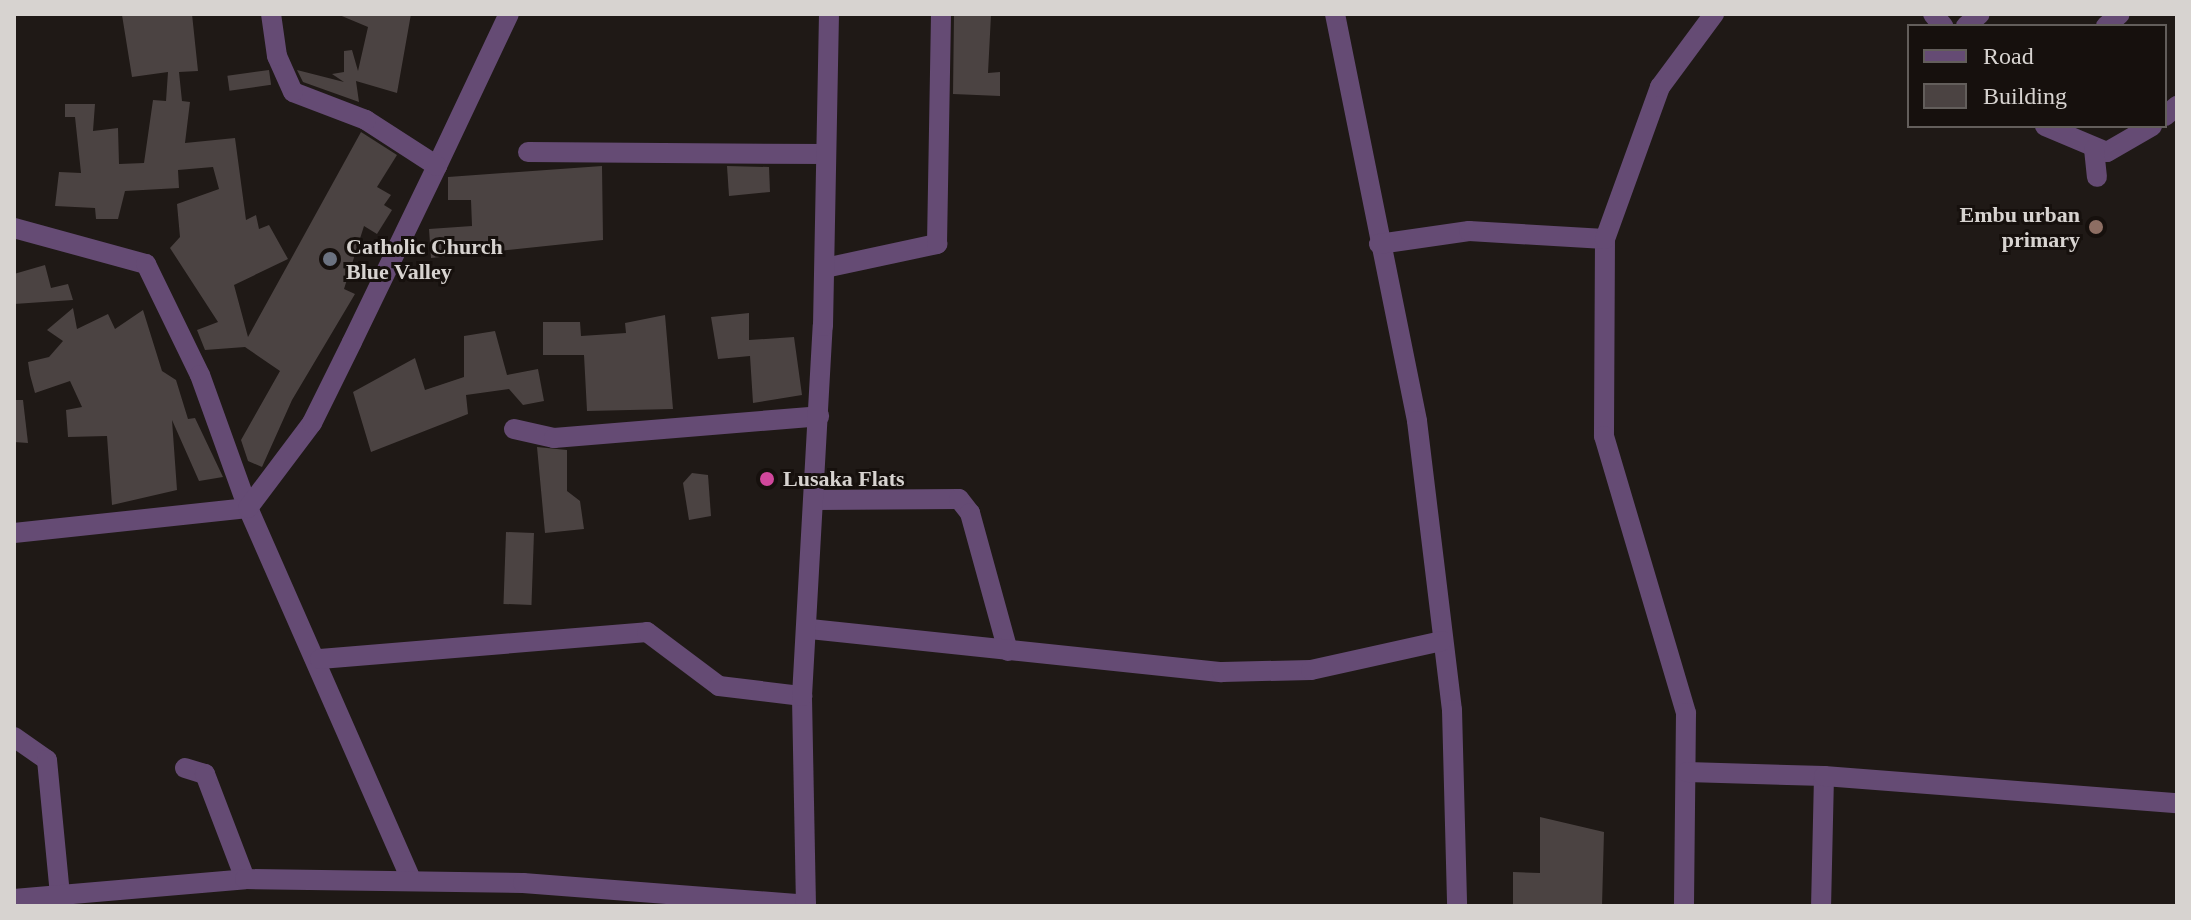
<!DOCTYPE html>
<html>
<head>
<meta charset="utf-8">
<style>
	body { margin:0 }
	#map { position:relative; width:2191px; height:920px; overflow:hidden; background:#1f1916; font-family:"Times New Roman",serif }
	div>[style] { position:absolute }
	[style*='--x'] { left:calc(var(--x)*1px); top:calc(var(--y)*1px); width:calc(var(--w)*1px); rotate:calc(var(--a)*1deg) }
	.building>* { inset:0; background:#4b4342; transform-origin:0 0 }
	.minor>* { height:20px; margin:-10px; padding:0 10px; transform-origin:10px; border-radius:10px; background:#654b74 }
	.dots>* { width:22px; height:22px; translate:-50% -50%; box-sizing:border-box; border:4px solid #16100d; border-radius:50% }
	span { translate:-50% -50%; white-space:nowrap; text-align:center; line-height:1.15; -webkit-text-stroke:6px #16100d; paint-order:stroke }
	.poi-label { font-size:22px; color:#d7d3d0; font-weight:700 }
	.right { translate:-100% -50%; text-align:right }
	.left { translate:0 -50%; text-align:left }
	.frame { position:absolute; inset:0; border:16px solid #d7d3d0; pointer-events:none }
	.legend { position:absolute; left:1907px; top:24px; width:260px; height:104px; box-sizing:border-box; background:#16100d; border:2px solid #635e5b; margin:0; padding:10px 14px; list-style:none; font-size:24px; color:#d7d3d0 }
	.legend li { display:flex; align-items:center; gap:16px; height:40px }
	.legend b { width:40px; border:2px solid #635e5b }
</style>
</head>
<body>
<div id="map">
	<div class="building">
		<i style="clip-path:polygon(192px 14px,198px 71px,179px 72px,182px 101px,190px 102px,185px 143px,235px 138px,246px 220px,256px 215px,259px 229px,269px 225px,288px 259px,234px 285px,248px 337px,361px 132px,397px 155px,377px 187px,391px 195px,384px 205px,392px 210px,377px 234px,364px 226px,344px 289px,355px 294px,292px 400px,262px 467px,248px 461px,241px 440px,280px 371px,245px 347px,205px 350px,197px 330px,218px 322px,170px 248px,180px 237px,177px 204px,219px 189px,213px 167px,178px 170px,179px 188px,125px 191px,118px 219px,96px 219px,95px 208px,55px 206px,59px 172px,81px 173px,75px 117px,65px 117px,65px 104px,95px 104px,93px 131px,118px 128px,119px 164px,144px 163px,153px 100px,166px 101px,168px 72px,132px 77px,122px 15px)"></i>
		<i style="clip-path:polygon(337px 14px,411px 14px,397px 93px,356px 81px,359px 102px,303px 82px,297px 70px,344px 82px,332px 74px,344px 72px,344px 51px,352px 50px,358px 71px,368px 27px)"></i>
		<i style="clip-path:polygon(954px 14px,991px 15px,988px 73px,1000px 72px,1000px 96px,953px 94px)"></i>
		<i style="left:269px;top:70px;width:15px;height:42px;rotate:82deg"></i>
		<i style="clip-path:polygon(602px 166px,603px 240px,431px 258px,429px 229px,472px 226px,471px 200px,448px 200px,448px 177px)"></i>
		<i style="clip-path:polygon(727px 166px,769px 167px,770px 192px,729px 196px)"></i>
		<i style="clip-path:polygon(45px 265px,51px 288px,68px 284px,73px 300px,14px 304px,14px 274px)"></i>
		<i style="clip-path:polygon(73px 308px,77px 329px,108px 314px,115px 329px,143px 310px,162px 371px,176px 380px,188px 419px,195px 418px,223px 477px,199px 481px,172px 420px,177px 490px,112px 505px,107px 436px,68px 437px,66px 410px,82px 407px,70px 381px,35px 393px,30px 375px,28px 362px,49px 357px,63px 341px,47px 330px)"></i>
		<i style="clip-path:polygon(749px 313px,749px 340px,794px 337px,802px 395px,753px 403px,750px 356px,718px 359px,711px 317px)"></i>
		<i style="clip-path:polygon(665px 315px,673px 409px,587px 411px,584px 355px,543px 355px,543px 322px,580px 322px,581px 336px,626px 333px,625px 323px)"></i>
		<i style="clip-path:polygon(495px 331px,507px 375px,538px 369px,544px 401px,523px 405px,509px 389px,466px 395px,468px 414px,371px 452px,353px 392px,415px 358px,425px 390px,464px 377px,464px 336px)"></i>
		<i style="clip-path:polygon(14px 400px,23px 400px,28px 443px,14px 442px)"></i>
		<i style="clip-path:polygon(537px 447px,567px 450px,567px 491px,580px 501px,584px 529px,545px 533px)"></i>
		<i style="clip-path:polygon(692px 473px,708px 475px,711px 516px,689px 520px,683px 483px)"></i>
		<i style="left:506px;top:532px;width:28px;height:72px;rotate:2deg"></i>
		<i style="clip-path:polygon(1540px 817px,1604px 832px,1602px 906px,1513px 905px,1513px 872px,1540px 873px)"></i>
	</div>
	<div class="minor">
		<i style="--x:1335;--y:14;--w:415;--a:78.6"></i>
		<i style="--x:1417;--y:421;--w:291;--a:83.1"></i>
		<i style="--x:1452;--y:710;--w:196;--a:88.5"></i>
		<i style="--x:1933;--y:14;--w:16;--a:50"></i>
		<i style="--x:1966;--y:26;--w:18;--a:-41"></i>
		<i style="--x:2106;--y:26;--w:18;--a:-41"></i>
		<i style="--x:2165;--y:116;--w:16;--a:-40"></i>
		<i style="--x:2045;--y:126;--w:67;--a:22.8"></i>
		<i style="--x:2107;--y:152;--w:52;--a:-30"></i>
		<i style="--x:2094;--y:149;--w:28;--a:84"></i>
		<i style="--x:528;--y:152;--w:298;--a:0.4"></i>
		<i style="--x:437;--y:166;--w:168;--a:-64.7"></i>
		<i style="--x:14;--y:228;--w:137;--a:15.3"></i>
		<i style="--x:146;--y:264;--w:123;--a:64.1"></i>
		<i style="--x:200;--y:375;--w:141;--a:70.2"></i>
		<i style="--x:248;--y:508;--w:407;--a:66.3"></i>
		<i style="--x:1605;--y:239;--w:197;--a:90.3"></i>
		<i style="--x:1604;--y:436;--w:289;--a:73.5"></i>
		<i style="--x:1686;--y:713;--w:193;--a:90.6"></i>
		<i style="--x:1379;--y:244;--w:91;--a:-8.2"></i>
		<i style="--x:1469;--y:231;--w:136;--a:3.4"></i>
		<i style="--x:1605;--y:239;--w:162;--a:-70.1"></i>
		<i style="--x:1660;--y:87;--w:91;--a:-53.5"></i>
		<i style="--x:825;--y:268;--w:115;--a:-12.1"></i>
		<i style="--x:937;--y:244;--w:230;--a:-89"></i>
		<i style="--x:514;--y:429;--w:41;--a:12.7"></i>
		<i style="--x:554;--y:438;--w:266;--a:-4.7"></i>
		<i style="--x:816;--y:500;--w:143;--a:-0.4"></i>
		<i style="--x:959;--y:499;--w:18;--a:52"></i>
		<i style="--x:970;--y:513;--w:143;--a:74.6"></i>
		<i style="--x:14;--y:533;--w:235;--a:-6.1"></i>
		<i style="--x:248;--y:508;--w:106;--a:-53"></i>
		<i style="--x:312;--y:423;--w:90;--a:-63.7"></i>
		<i style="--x:352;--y:342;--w:195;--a:-64.2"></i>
		<i style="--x:437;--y:166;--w:85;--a:-147.1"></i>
		<i style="--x:366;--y:120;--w:78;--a:-159"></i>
		<i style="--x:293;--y:92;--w:39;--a:-114"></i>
		<i style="--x:277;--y:56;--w:42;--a:-98.1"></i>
		<i style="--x:810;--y:629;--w:414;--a:6"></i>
		<i style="--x:1222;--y:672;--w:89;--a:-1.3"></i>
		<i style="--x:1311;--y:670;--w:134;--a:-12.5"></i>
		<i style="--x:320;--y:659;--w:328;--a:-4.7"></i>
		<i style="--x:647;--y:632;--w:90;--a:36.9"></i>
		<i style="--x:719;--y:686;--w:84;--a:6.9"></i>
		<i style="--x:14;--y:737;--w:40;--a:34.9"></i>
		<i style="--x:47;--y:760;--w:137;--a:84.5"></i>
		<i style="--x:185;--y:768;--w:21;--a:17"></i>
		<i style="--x:205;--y:774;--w:112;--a:69.1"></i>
		<i style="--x:1687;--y:772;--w:137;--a:1.7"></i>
		<i style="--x:1824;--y:776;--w:130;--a:91.3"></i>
		<i style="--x:1824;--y:776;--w:354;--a:4.4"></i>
		<i style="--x:14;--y:899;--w:232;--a:-4.9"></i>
		<i style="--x:245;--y:879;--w:278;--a:0.8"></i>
		<i style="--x:523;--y:883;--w:284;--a:4.4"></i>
		<i style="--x:806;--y:906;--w:210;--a:-91.1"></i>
		<i style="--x:802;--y:696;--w:371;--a:-86.8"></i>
		<i style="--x:823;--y:326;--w:312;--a:-88.9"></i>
	</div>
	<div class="dots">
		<i style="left:2096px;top:227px;background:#8d6e63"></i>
		<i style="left:330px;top:259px;background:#6b7280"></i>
		<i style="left:767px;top:479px;background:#d1479c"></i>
	</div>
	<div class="poi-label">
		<span class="right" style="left:2080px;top:227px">Embu urban<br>primary</span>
		<span class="left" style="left:346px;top:259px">Catholic Church<br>Blue Valley</span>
		<span class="left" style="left:783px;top:479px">Lusaka Flats</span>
	</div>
	<div class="frame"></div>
	<ul class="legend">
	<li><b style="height:10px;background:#654b74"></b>Road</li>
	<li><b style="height:22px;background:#4b4342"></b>Building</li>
	</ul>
</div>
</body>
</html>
